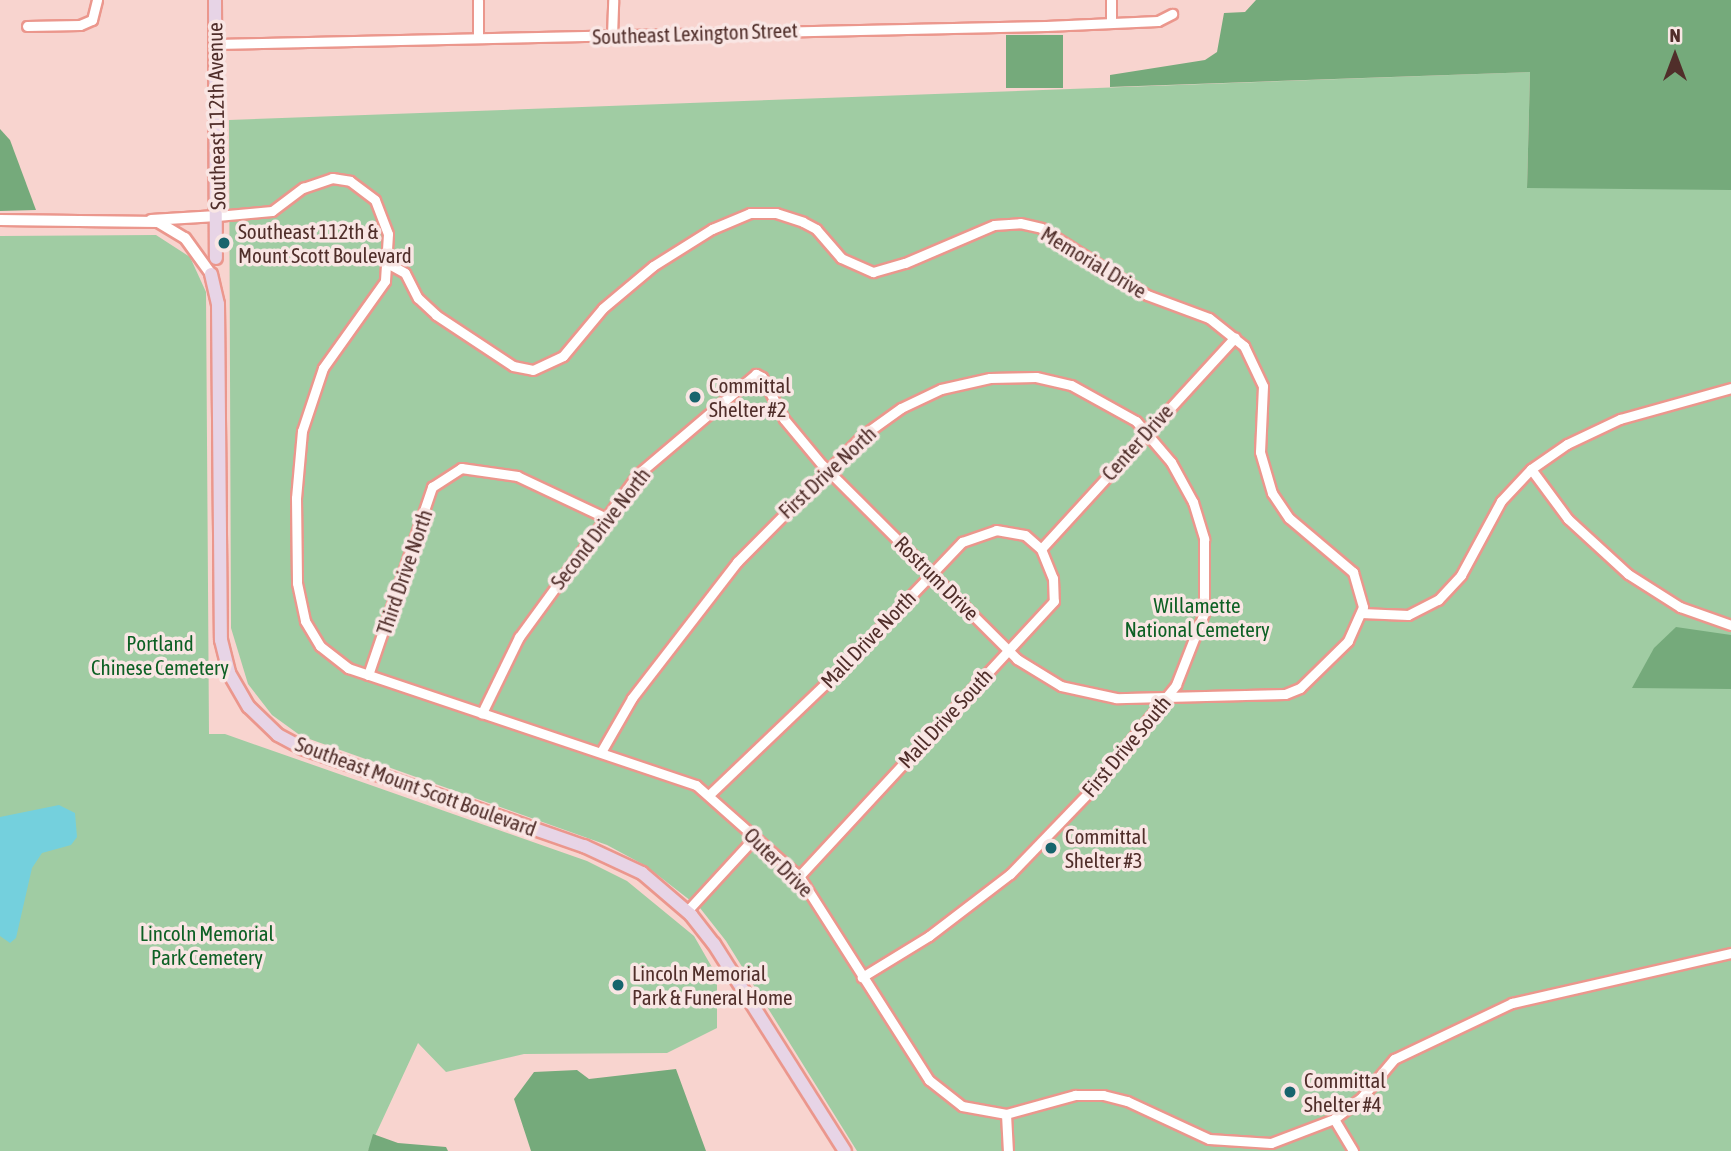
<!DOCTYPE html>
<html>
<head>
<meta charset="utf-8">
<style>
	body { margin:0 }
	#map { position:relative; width:1731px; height:1151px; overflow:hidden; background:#f8d4cf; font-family:"Asap Condensed",sans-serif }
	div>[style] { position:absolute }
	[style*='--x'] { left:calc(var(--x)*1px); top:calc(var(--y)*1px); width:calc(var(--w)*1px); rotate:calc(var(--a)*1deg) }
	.green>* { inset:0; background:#a0cca3 }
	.forest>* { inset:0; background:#75aa7b; transform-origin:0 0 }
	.water>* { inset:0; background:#74d0dd }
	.roads { filter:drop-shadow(2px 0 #eb978d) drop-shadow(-2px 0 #eb978d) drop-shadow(0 2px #eb978d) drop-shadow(0 -2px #eb978d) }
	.minor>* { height:9px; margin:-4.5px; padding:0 4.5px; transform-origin:4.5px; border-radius:4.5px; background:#fff }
	.tertiary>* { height:10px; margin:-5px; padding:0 5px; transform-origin:5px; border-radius:5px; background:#fff }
	.secondary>* { height:12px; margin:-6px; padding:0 6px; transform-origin:6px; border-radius:6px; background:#e7d4e6 }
	.dots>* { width:19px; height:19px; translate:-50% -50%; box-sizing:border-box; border:4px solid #f9e6e4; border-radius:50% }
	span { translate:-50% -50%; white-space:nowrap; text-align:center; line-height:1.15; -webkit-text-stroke:7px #f9e6e4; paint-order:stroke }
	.street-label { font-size:21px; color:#502e2a }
	.poi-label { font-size:21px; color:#502e2a }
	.left { translate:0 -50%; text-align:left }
	.park-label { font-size:21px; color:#0d6024 }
	.north { position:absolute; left:1640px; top:21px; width:70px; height:70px; -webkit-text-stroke:5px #f9e6e4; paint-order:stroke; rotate:0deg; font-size:19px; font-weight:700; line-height:28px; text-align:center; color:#502e2a }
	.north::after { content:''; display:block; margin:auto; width:24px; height:32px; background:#502e2a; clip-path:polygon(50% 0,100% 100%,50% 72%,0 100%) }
</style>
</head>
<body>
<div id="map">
	<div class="green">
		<i style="clip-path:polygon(1731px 0,1731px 1151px,857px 1151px,726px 941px,700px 908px,646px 866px,607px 845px,301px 736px,272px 715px,248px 684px,231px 628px,229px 120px,1530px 72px,1527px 188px)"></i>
		<i style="clip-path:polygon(156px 235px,190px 257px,206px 292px,209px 734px,225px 734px,587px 861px,627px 881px,694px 936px,717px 976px,717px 1028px,667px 1053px,524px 1054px,446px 1072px,418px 1043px,368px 1151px,0 1151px,0 236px)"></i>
	</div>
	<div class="forest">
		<i style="clip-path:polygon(1256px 0,1731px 0,1731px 190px,1527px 188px,1530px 72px,1110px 87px,1110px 75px,1205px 60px,1217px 52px,1224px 13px,1245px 12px)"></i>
		<i style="left:1063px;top:35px;width:53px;height:57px;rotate:90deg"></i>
		<i style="clip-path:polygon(0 129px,10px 140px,36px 210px,0 211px)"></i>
		<i style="clip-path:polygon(1676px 627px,1731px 635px,1731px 689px,1632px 688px,1654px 648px)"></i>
		<i style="clip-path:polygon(676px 1069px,706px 1151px,531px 1151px,514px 1099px,534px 1072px,577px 1070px,589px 1079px)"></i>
		<i style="clip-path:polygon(373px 1134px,398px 1143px,446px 1147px,448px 1151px,368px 1151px)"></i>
	</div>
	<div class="water">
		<i style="clip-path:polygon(59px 805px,75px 813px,77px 837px,71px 845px,42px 853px,32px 868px,16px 938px,10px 943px,0 936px,0 817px)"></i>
	</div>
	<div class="roads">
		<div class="minor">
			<i style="--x:478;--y:0;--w:38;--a:90"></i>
			<i style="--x:1111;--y:23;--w:23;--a:-90"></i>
			<i style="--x:27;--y:26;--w:53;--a:-1.1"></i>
			<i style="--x:80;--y:25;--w:13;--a:-23"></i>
			<i style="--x:92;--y:20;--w:21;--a:-76"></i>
			<i style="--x:612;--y:36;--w:36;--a:-88"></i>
			<i style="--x:216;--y:44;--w:830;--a:-1.24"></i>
			<i style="--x:1046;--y:26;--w:112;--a:-2.6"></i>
			<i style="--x:1158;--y:21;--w:16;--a:-27"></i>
			<i style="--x:217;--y:216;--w:55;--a:-5.2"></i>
			<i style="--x:272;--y:211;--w:39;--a:-37"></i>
			<i style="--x:303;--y:188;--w:31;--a:-19"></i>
			<i style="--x:332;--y:178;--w:18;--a:9"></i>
			<i style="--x:350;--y:181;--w:31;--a:37"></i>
			<i style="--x:375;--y:200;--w:36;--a:69"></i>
			<i style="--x:388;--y:234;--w:47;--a:93.7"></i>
			<i style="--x:385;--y:281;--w:107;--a:125.5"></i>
			<i style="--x:323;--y:368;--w:66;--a:108.4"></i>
			<i style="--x:302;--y:431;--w:67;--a:95.1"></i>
			<i style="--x:296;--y:498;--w:85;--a:89.3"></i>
			<i style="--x:297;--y:583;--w:39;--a:78"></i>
			<i style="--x:305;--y:621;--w:29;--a:59"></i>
			<i style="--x:320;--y:646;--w:36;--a:38"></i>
			<i style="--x:348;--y:668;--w:367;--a:18.6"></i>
			<i style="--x:696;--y:785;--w:137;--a:41.5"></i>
			<i style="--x:799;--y:876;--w:242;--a:57.5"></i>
			<i style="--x:929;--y:1080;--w:42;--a:38.2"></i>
			<i style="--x:962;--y:1106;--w:45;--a:10.3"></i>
			<i style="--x:1006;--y:1114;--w:72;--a:-15.4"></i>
			<i style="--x:1075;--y:1095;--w:28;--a:0"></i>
			<i style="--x:1103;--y:1095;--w:25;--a:14"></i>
			<i style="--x:1127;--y:1101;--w:90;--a:24.9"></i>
			<i style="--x:1209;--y:1139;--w:62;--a:3.7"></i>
			<i style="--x:1271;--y:1143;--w:67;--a:-20.9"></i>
			<i style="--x:1334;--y:1119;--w:36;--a:-38"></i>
			<i style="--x:1362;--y:1097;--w:50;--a:-49.9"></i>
			<i style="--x:1394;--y:1059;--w:131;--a:-25.4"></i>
			<i style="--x:1512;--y:1003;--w:225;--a:-12.9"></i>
			<i style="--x:389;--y:264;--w:18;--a:29"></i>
			<i style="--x:405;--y:273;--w:28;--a:63"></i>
			<i style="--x:418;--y:298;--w:25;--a:43"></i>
			<i style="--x:436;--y:315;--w:92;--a:33.5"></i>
			<i style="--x:513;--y:366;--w:20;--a:11"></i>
			<i style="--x:533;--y:370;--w:33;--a:-25"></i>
			<i style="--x:563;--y:356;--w:62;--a:-50.2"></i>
			<i style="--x:603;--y:308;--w:65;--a:-40"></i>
			<i style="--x:653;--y:266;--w:70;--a:-32.1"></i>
			<i style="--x:712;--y:229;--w:41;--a:-22.8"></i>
			<i style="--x:750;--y:213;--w:26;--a:0"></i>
			<i style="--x:776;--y:213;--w:28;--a:18"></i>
			<i style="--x:803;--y:222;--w:15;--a:28"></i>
			<i style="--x:816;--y:229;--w:38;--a:49"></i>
			<i style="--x:841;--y:258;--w:35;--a:24"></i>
			<i style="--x:873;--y:272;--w:33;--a:-16"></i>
			<i style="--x:905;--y:263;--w:97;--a:-23.1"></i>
			<i style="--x:994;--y:225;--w:26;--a:-4"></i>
			<i style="--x:1020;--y:223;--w:22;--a:13"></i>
			<i style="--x:1041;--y:228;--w:125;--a:32.3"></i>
			<i style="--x:1147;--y:295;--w:66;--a:20.4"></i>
			<i style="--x:1209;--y:318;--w:45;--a:38.7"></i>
			<i style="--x:1244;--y:346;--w:44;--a:64.6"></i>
			<i style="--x:1263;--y:386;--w:66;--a:92.6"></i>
			<i style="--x:1260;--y:452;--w:43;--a:73.7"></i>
			<i style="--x:1272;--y:493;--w:30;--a:56"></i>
			<i style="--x:1289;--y:518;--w:84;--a:40.2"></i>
			<i style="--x:1353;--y:572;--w:36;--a:74"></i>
			<i style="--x:1363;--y:607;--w:37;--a:114"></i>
			<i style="--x:1348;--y:641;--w:67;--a:135.6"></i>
			<i style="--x:1300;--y:688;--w:16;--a:158"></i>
			<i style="--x:1285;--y:694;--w:169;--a:178.6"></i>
			<i style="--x:1116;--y:698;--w:56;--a:-167.7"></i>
			<i style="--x:1061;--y:686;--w:52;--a:-148.5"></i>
			<i style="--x:1017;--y:659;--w:274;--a:-135.1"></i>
			<i style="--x:823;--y:466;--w:61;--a:-129.7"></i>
			<i style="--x:784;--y:419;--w:47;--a:-117.6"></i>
			<i style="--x:762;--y:377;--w:7;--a:-153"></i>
			<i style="--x:756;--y:374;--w:155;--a:139.7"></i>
			<i style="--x:638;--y:474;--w:202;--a:126.1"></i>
			<i style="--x:519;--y:637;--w:85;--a:116"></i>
			<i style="--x:1531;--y:469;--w:62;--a:53.5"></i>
			<i style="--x:1568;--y:519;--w:81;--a:42.5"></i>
			<i style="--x:1628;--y:574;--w:62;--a:32.4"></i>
			<i style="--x:1680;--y:607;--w:54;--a:19.4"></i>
			<i style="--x:1041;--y:549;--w:287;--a:-47.5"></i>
			<i style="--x:1361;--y:613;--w:47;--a:2.4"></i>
			<i style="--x:1408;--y:615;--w:34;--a:-27"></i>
			<i style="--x:1438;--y:600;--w:34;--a:-47"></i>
			<i style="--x:1461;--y:575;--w:84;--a:-61.6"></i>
			<i style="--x:1501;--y:501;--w:44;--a:-46.8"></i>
			<i style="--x:1531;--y:469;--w:44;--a:-34.8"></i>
			<i style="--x:1567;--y:444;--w:59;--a:-25.3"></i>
			<i style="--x:1620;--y:419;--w:115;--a:-15.6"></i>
			<i style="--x:368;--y:675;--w:199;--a:-71.2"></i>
			<i style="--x:432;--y:487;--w:35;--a:-33"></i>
			<i style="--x:461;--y:468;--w:57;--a:8.1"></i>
			<i style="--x:517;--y:476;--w:96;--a:25.2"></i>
			<i style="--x:601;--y:752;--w:62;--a:-60.1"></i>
			<i style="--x:632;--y:698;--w:172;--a:-52.3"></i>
			<i style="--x:737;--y:562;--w:177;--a:-45.2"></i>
			<i style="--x:862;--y:436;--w:48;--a:-35.7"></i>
			<i style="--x:901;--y:408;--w:44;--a:-25.4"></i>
			<i style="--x:941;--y:389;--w:50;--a:-12.7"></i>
			<i style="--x:990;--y:378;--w:46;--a:-1.2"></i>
			<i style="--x:1036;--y:377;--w:36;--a:13"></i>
			<i style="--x:1071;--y:385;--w:74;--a:29"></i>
			<i style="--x:1136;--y:421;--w:54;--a:49.5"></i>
			<i style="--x:1171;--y:462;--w:46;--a:61.2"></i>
			<i style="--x:1193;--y:502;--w:39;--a:73"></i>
			<i style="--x:1204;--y:539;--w:74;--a:90"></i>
			<i style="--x:1204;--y:613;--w:77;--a:111.3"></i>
			<i style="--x:1176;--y:685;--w:136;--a:129.1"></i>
			<i style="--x:1090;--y:791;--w:115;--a:133.9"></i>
			<i style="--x:1010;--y:874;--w:102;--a:142.6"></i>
			<i style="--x:929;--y:936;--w:79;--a:148.5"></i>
			<i style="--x:709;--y:795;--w:181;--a:-43.7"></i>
			<i style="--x:840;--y:670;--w:177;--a:-46.4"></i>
			<i style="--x:962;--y:542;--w:36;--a:-19"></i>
			<i style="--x:996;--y:530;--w:29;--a:10"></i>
			<i style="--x:1025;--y:535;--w:21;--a:41"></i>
			<i style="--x:1041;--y:549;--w:31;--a:68"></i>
			<i style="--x:1053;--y:578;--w:23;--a:88"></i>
			<i style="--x:1054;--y:601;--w:375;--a:132.8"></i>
			<i style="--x:687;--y:911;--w:100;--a:-47.4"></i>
			<i style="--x:1006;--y:1114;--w:37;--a:87"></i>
			<i style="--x:1334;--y:1119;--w:37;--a:59"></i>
		</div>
		<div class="tertiary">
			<i style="--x:0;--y:220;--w:158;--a:0.7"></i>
			<i style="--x:158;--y:222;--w:31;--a:31"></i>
			<i style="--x:185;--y:238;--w:44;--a:54.2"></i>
			<i style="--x:151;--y:220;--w:66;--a:-3.5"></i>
		</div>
		<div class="secondary">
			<i style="--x:215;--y:0;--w:258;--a:89.8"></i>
			<i style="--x:211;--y:274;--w:31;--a:77"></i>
			<i style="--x:218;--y:304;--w:336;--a:89.5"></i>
			<i style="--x:221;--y:640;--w:34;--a:76"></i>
			<i style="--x:229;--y:673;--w:39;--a:60"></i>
			<i style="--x:249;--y:707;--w:40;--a:44"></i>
			<i style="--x:278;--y:735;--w:27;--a:28"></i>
			<i style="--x:302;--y:748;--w:299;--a:19.2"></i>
			<i style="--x:584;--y:846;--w:64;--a:25"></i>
			<i style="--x:642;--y:873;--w:65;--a:40.6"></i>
			<i style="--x:691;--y:915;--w:37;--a:52"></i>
			<i style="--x:714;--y:944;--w:245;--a:57.7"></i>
		</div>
	</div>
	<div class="dots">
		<i style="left:224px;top:243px;background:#17646d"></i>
		<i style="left:695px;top:397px;background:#17646d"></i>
		<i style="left:1051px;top:848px;background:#17646d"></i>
		<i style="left:618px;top:985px;background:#17646d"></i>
		<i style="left:1290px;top:1092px;background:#17646d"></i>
	</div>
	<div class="street-label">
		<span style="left:695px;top:33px;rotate:-2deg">Southeast Lexington Street</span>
		<span style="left:216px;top:116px;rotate:-91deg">Southeast 112th Avenue</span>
		<span style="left:1094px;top:262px;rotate:31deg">Memorial Drive</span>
		<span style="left:1137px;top:442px;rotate:-48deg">Center Drive</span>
		<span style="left:827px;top:472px;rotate:-43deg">First Drive North</span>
		<span style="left:600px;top:528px;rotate:-52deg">Second Drive North</span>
		<span style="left:404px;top:572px;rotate:-71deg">Third Drive North</span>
		<span style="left:937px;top:578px;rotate:45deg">Rostrum Drive</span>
		<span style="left:868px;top:639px;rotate:-46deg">Mall Drive North</span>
		<span style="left:945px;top:718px;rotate:-47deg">Mall Drive South</span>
		<span style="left:1126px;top:746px;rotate:-50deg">First Drive South</span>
		<span style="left:416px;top:786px;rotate:20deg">Southeast Mount Scott Boulevard</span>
		<span style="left:779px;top:862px;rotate:45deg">Outer Drive</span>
	</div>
	<div class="poi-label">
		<span class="left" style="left:238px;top:243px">Southeast 112th &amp;<br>Mount Scott Boulevard</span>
		<span class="left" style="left:709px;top:397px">Committal<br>Shelter #2</span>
		<span class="left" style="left:1065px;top:848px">Committal<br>Shelter #3</span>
		<span class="left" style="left:632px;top:985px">Lincoln Memorial<br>Park &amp; Funeral Home</span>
		<span class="left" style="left:1304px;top:1092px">Committal<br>Shelter #4</span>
	</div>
	<div class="park-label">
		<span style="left:1197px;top:617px">Willamette<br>National Cemetery</span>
		<span style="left:160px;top:655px">Portland<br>Chinese Cemetery</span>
		<span style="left:207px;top:945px">Lincoln Memorial<br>Park Cemetery</span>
	</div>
	<div class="north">N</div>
</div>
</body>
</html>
